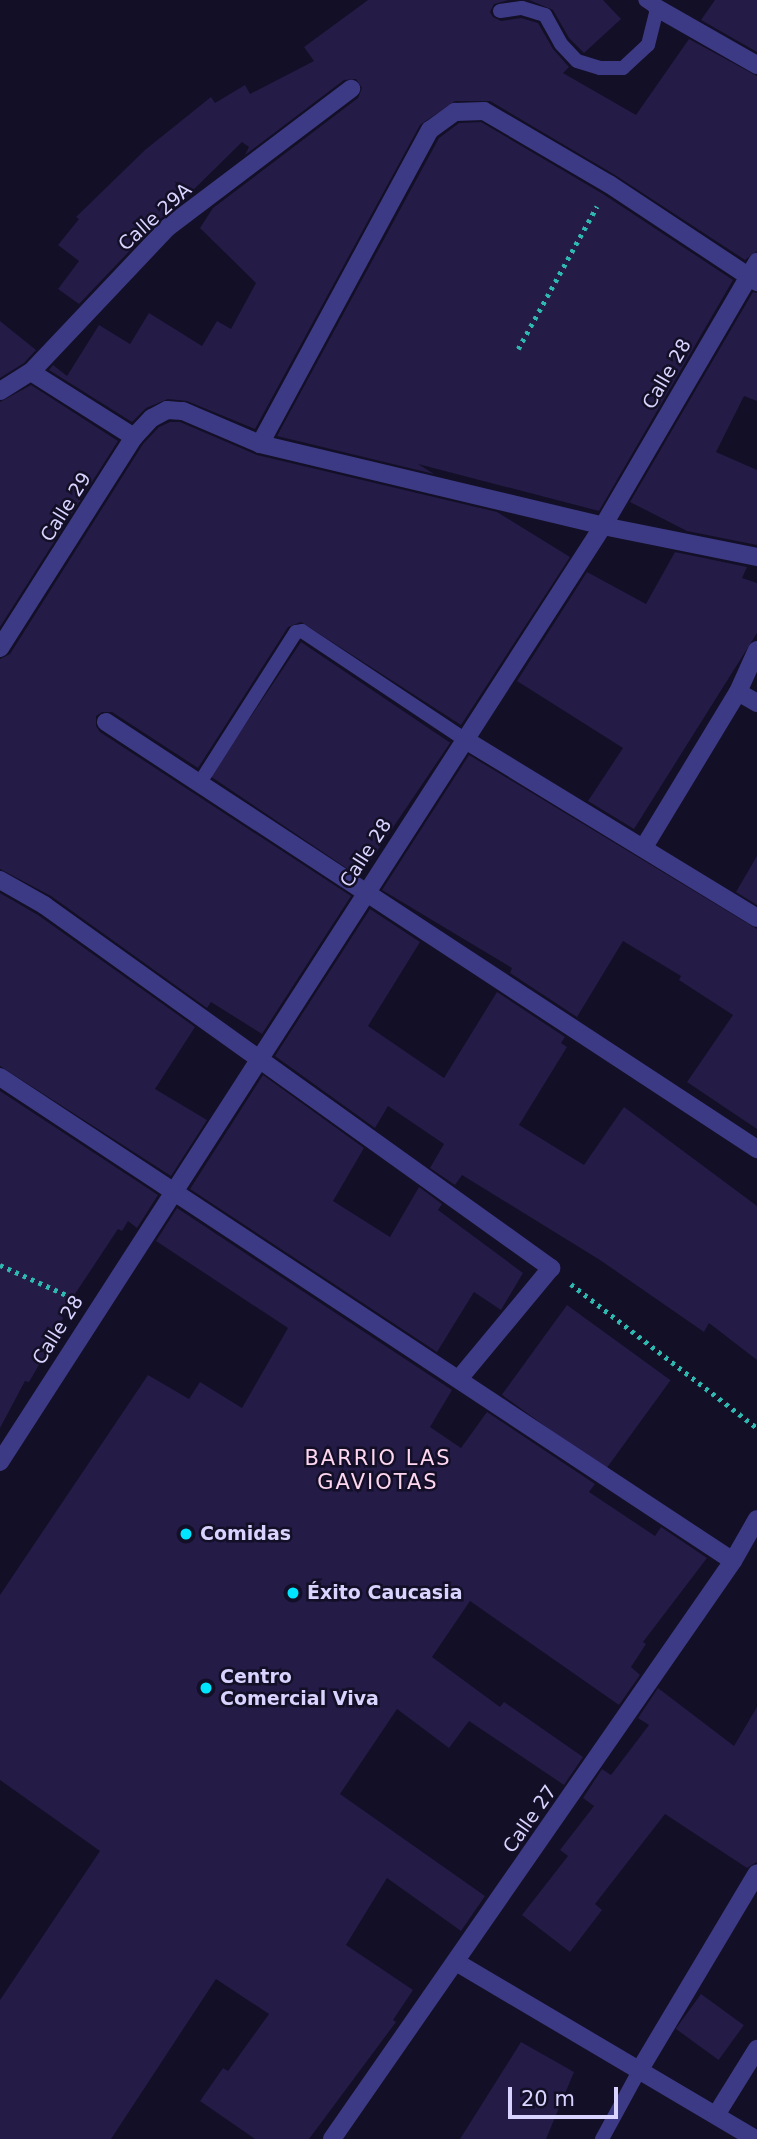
<!DOCTYPE html>
<html>
<head>
<meta charset="utf-8">
<style>
	body { margin:0 }
	#map { position:relative; width:757px; height:2139px; overflow:hidden; background:#130f26; font-family:"DejaVu Sans",sans-serif }
	div>[style] { position:absolute }
	[style*='--x'] { left:calc(var(--x)*1px); top:calc(var(--y)*1px); width:calc(var(--w)*1px); rotate:calc(var(--a)*1deg) }
	.building>* { inset:0; background:#241b47; transform-origin:0 0 }
	.path>* { height:4.5px; margin-top:-2.25px; transform-origin:0; background:repeating-linear-gradient(90deg,#2fb8b0 0 3.5px,transparent 0 8.5px) }
	.lane>* { height:14px; margin:-7px; padding:0 7px; transform-origin:7px; border-radius:7px; background:#3d3a85 }
	.street>* { height:18px; margin:-9px; padding:0 9px; transform-origin:9px; border-radius:9px; background:#3d3a85 }
	.dots>* { width:19px; height:19px; translate:-50% -50%; box-sizing:border-box; border:4px solid #130f26; border-radius:50% }
	span { translate:-50% -50%; white-space:nowrap; text-align:center; line-height:1.15; -webkit-text-stroke:5px #130f26; paint-order:stroke }
	.street-label { font-size:19px; color:#d9d4ff }
	.poi-label { font-size:19px; color:#d9d4ff; font-weight:700 }
	.left { translate:0 -50%; text-align:left }
	.neighbourhood-label { font-size:21px; color:#ffd6f0; letter-spacing:2px }
	.scale { position:absolute; left:508px; top:2087px; width:110px; height:32px; box-sizing:border-box; border:4px solid #d9d4ff; border-top:0; padding-left:9px; font-size:21px; line-height:24px; white-space:nowrap; color:#d9d4ff; -webkit-text-stroke:5px #130f26; paint-order:stroke }
</style>
</head>
<body>
<div id="map">
	<div class="building">
		<i style="clip-path:polygon(368px 0,509px 0,494px 4px,490px 12px,493px 17px,501px 21px,521px 18px,538px 23px,553px 49px,569px 67px,563px 73px,636px 115px,689px 39px,757px 76px,757px 251px,745px 260px,615px 175px,490px 101px,455px 101px,420px 125px,255px 429px,187px 401px,168px 399px,146px 408px,132px 422px,49px 370px,53px 365px,67px 376px,99px 325px,130px 344px,149px 313px,202px 346px,217px 321px,231px 329px,256px 283px,200px 228px,213px 208px,358px 98px,362px 88px,356px 79px,344px 80px,245px 155px,249px 147px,242px 142px,179px 204px,159px 220px,79px 304px,58px 289px,79px 261px,58px 245px,79px 219px,76px 217px,145px 150px,211px 97px,215px 103px,245px 85px,250px 94px,314px 61px,304px 47px)"></i>
		<i style="clip-path:polygon(529px 0,603px 0,621px 19px,584px 53px,569px 38px,553px 10px)"></i>
		<i style="clip-path:polygon(715px 0,757px 0,757px 52px,701px 20px)"></i>
		<i style="clip-path:polygon(481px 122px,603px 194px,733px 280px,599px 511px,418px 464px,434px 474px,277px 436px,439px 138px,459px 123px)"></i>
		<i style="clip-path:polygon(753px 292px,757px 293px,757px 401px,744px 396px,716px 452px,757px 470px,757px 545px,687px 531px,630px 502px)"></i>
		<i style="clip-path:polygon(0 321px,36px 350px,24px 363px,0 378px)"></i>
		<i style="clip-path:polygon(31px 385px,118px 441px,0 627px,0 402px)"></i>
		<i style="clip-path:polygon(170px 422px,180px 422px,257px 455px,497px 512px,570px 557px,461px 725px,301px 622px,288px 627px,198px 768px,112px 712px,102px 712px,96px 716px,96px 726px,100px 732px,351px 896px,262px 1034px,211px 1002px,207px 1008px,51px 896px,0 869px,0 659px,10px 654px,143px 444px,159px 427px)"></i>
		<i style="clip-path:polygon(675px 552px,747px 567px,742px 578px,757px 583px,757px 633px,634px 829px,588px 801px,623px 748px,517px 681px,587px 572px,646px 604px)"></i>
		<i style="left:301px;top:642px;width:180px;height:162px;rotate:34deg"></i>
		<i style="clip-path:polygon(469px 755px,757px 929px,757px 1129px,687px 1082px,733px 1015px,679px 980px,681px 976px,623px 941px,577px 1017px,510px 973px,512px 968px,382px 890px)"></i>
		<i style="clip-path:polygon(757px 856px,757px 905px,736px 892px)"></i>
		<i style="clip-path:polygon(0 893px,38px 915px,195px 1027px,155px 1089px,207px 1120px,171px 1176px,0 1066px)"></i>
		<i style="clip-path:polygon(370px 909px,420px 942px,368px 1026px,444px 1078px,497px 992px,565px 1037px,561px 1043px,567px 1047px,519px 1125px,584px 1165px,624px 1107px,757px 1206px,757px 1360px,709px 1323px,704px 1332px,600px 1260px,462px 1175px,455px 1185px,430px 1168px,444px 1144px,388px 1106px,375px 1128px,275px 1056px)"></i>
		<i style="clip-path:polygon(263px 1075px,364px 1148px,333px 1201px,390px 1237px,419px 1187px,442px 1204px,438px 1210px,523px 1273px,501px 1310px,474px 1292px,437px 1352px,190px 1189px)"></i>
		<i style="clip-path:polygon(0 1091px,158px 1195px,137px 1228px,128px 1221px,122px 1231px,118px 1229px,73px 1297px,50px 1346px,29px 1382px,25px 1381px,0 1428px)"></i>
		<i style="clip-path:polygon(177px 1208px,452px 1390px,430px 1427px,461px 1448px,487px 1412px,595px 1484px,589px 1492px,655px 1536px,661px 1527px,707px 1558px,643px 1642px,646px 1644px,631px 1667px,640px 1675px,619px 1705px,470px 1601px,432px 1657px,500px 1707px,504px 1702px,583px 1757px,564px 1785px,469px 1721px,449px 1748px,397px 1709px,340px 1794px,485px 1896px,461px 1931px,387px 1878px,346px 1945px,413px 1990px,393px 2020px,396px 2022px,309px 2139px,255px 2139px,200px 2101px,223px 2068px,228px 2071px,269px 2014px,216px 1979px,111px 2139px,0 2139px,0 2000px,100px 1851px,0 1780px,0 1595px,148px 1375px,189px 1399px,200px 1382px,242px 1408px,288px 1328px,156px 1241px)"></i>
		<i style="left:567px;top:1305px;width:128px;height:111px;rotate:36deg"></i>
		<i style="clip-path:polygon(658px 1688px,734px 1746px,757px 1707px,757px 1862px,747px 1868px,665px 1814px,595px 1904px,602px 1910px,570px 1952px,522px 1915px,568px 1856px,560px 1850px,594px 1806px,583px 1798px,602px 1769px,611px 1775px,649px 1725px,638px 1718px)"></i>
		<i style="left:701px;top:1994px;width:53px;height:43px;rotate:36deg"></i>
		<i style="clip-path:polygon(521px 2042px,574px 2072px,546px 2139px,460px 2139px)"></i>
	</div>
	<div class="path">
		<i style="--x:518;--y:349;--w:163;--a:-61.1"></i>
		<i style="--x:0;--y:1265;--w:80;--a:24.3"></i>
		<i style="--x:571;--y:1284;--w:235;--a:37.7"></i>
	</div>
	<div class="lane">
		<i style="--x:500;--y:11;--w:22;--a:-8"></i>
		<i style="--x:522;--y:8;--w:24;--a:17"></i>
		<i style="--x:545;--y:15;--w:33;--a:61"></i>
		<i style="--x:561;--y:44;--w:23;--a:47"></i>
		<i style="--x:577;--y:61;--w:24;--a:17"></i>
		<i style="--x:600;--y:68;--w:23;--a:0"></i>
		<i style="--x:623;--y:68;--w:34;--a:-43"></i>
		<i style="--x:648;--y:45;--w:38;--a:-76"></i>
		<i style="--x:657;--y:8;--w:14;--a:-146"></i>
		<i style="--x:199;--y:784;--w:180;--a:-57.5"></i>
		<i style="--x:296;--y:632;--w:6;--a:-9"></i>
		<i style="--x:302;--y:631;--w:195;--a:33.7"></i>
		<i style="--x:602;--y:2139;--w:77;--a:-61.4"></i>
	</div>
	<div class="street">
		<i style="--x:657;--y:8;--w:115;--a:29.7"></i>
		<i style="--x:31;--y:372;--w:122;--a:32.3"></i>
		<i style="--x:0;--y:391;--w:36;--a:-32"></i>
		<i style="--x:31;--y:372;--w:198;--a:-46.6"></i>
		<i style="--x:167;--y:228;--w:231;--a:-37.1"></i>
		<i style="--x:260;--y:444;--w:357;--a:-61.6"></i>
		<i style="--x:430;--y:130;--w:31;--a:-36"></i>
		<i style="--x:455;--y:112;--w:29;--a:-2"></i>
		<i style="--x:484;--y:111;--w:145;--a:30.3"></i>
		<i style="--x:609;--y:184;--w:178;--a:33.5"></i>
		<i style="--x:0;--y:648;--w:250;--a:-57.6"></i>
		<i style="--x:134;--y:437;--w:26;--a:-47"></i>
		<i style="--x:152;--y:418;--w:17;--a:-28"></i>
		<i style="--x:167;--y:410;--w:16;--a:4"></i>
		<i style="--x:183;--y:411;--w:84;--a:23.2"></i>
		<i style="--x:260;--y:444;--w:353;--a:13.4"></i>
		<i style="--x:603;--y:526;--w:157;--a:11.4"></i>
		<i style="--x:738;--y:692;--w:22;--a:30"></i>
		<i style="--x:106;--y:722;--w:779;--a:33.26"></i>
		<i style="--x:464;--y:739;--w:343;--a:31.4"></i>
		<i style="--x:644;--y:847;--w:181;--a:-58.8"></i>
		<i style="--x:738;--y:692;--w:46;--a:-65.7"></i>
		<i style="--x:0;--y:880;--w:51;--a:29.6"></i>
		<i style="--x:44;--y:905;--w:624;--a:35.6"></i>
		<i style="--x:551;--y:1268;--w:144;--a:129.7"></i>
		<i style="--x:0;--y:1077;--w:878;--a:33.44"></i>
		<i style="--x:0;--y:1462;--w:1113;--a:-57.21"></i>
		<i style="--x:603;--y:526;--w:306;--a:-59.7"></i>
		<i style="--x:456;--y:1962;--w:347;--a:30.6"></i>
		<i style="--x:639;--y:2071;--w:230;--a:-59.2"></i>
		<i style="--x:716;--y:2115;--w:78;--a:-58.2"></i>
		<i style="--x:332;--y:2139;--w:703;--a:-55.25"></i>
		<i style="--x:733;--y:1561;--w:48;--a:-60.3"></i>
	</div>
	<div class="dots">
		<i style="left:186px;top:1534px;background:#00e5ff"></i>
		<i style="left:293px;top:1593px;background:#00e5ff"></i>
		<i style="left:206px;top:1688px;background:#00e5ff"></i>
	</div>
	<div class="street-label">
		<span style="left:155px;top:217px;rotate:-42deg">Calle 29A</span>
		<span style="left:667px;top:374px;rotate:-60deg">Calle 28</span>
		<span style="left:66px;top:507px;rotate:-58deg">Calle 29</span>
		<span style="left:366px;top:853px;rotate:-57deg">Calle 28</span>
		<span style="left:58px;top:1330px;rotate:-58deg">Calle 28</span>
		<span style="left:530px;top:1819px;rotate:-55deg">Calle 27</span>
	</div>
	<div class="poi-label">
		<span class="left" style="left:200px;top:1534px">Comidas</span>
		<span class="left" style="left:307px;top:1593px">Éxito Caucasia</span>
		<span class="left" style="left:220px;top:1688px">Centro<br>Comercial Viva</span>
	</div>
	<div class="neighbourhood-label">
		<span style="left:378px;top:1470px">BARRIO LAS<br>GAVIOTAS</span>
	</div>
	<div class="scale">20 m</div>
</div>
</body>
</html>
